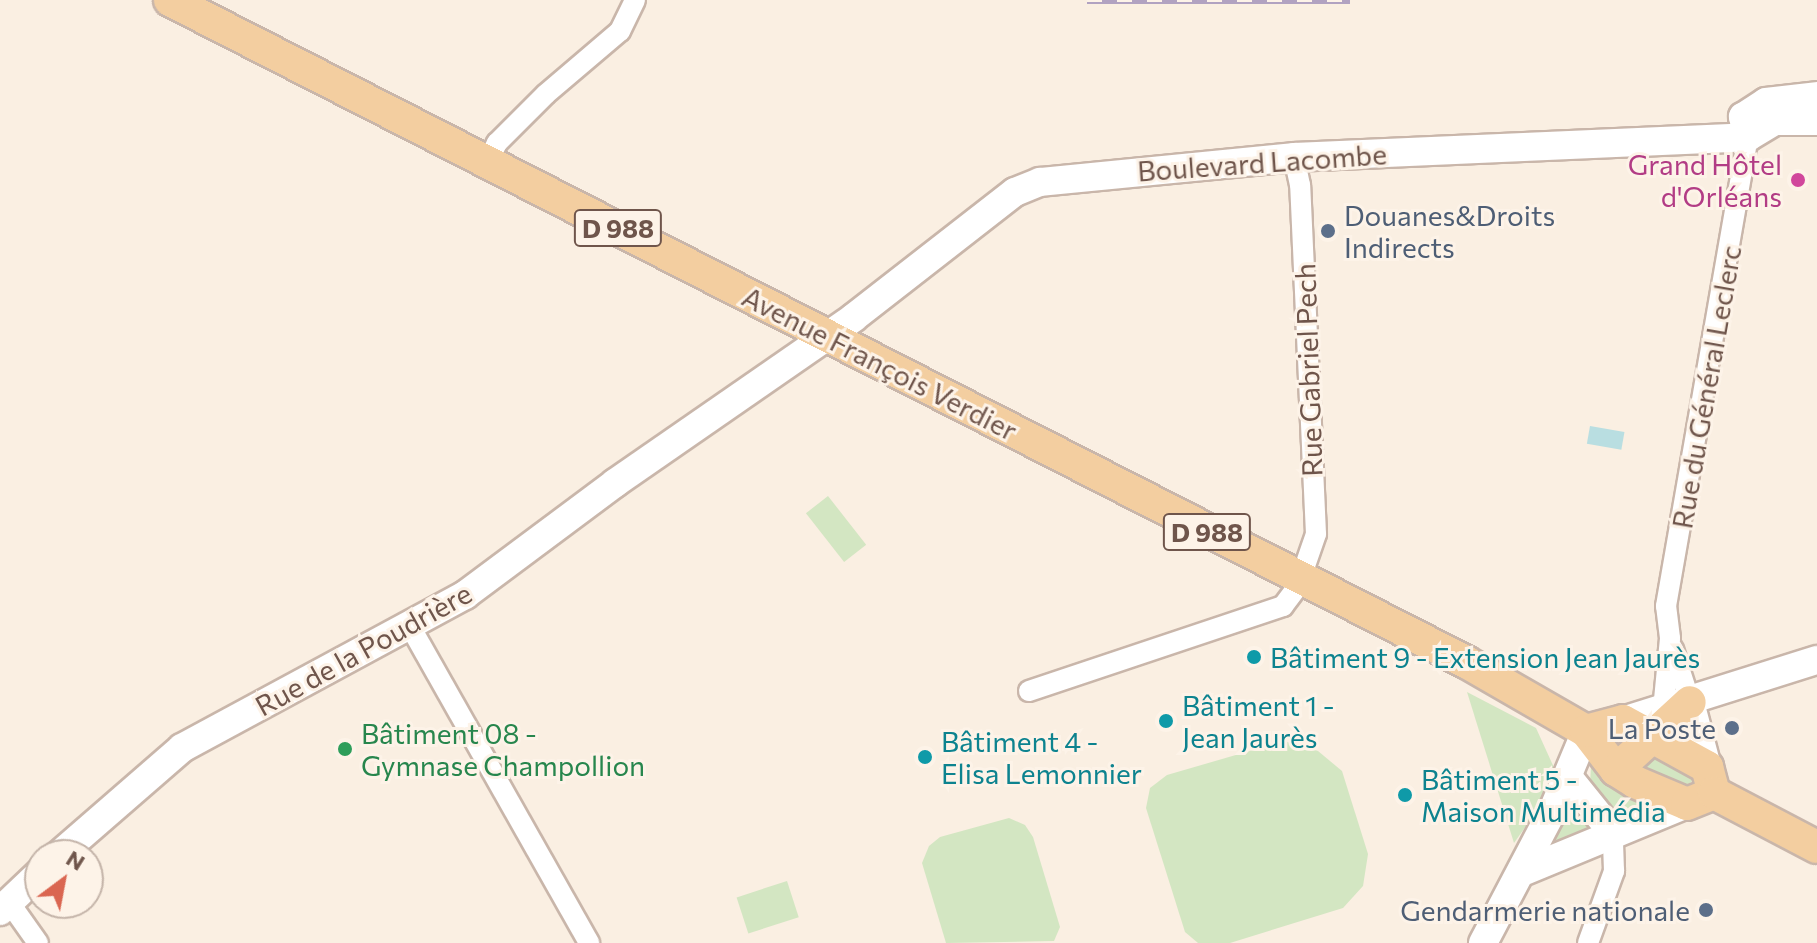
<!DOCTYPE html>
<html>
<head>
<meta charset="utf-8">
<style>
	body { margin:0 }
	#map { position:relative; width:1817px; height:943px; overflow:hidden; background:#faefe2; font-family:Commissioner,sans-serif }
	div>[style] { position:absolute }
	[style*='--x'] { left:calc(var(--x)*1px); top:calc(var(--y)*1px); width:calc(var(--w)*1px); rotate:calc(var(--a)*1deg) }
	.green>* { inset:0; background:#d3e6c2; transform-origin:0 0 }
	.water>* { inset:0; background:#b9dee1; transform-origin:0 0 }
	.roads { filter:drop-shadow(2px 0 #c9b6aa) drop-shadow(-2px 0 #c9b6aa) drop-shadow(0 2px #c9b6aa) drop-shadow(0 -2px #c9b6aa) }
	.street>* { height:20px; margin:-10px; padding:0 10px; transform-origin:10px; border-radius:10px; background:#fff }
	.secondary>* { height:28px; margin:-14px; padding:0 14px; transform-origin:14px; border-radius:14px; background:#fff }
	.primary>* { height:32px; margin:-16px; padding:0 16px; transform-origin:16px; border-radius:16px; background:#f3cea0 }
	.rail>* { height:8px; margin-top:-4px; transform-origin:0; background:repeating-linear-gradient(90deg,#fdf3e8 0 15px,#b1a2c1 0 30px); box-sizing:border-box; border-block:2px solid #b1a2c1 }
	.dots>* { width:22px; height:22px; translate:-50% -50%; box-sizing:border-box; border:4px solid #fdf3e8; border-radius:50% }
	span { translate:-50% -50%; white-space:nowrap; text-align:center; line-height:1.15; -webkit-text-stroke:6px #fdf3e8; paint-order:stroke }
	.shield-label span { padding:2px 6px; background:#fdf3e8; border:2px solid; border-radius:6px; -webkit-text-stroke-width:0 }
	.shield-label { font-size:26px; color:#6f554b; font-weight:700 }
	.street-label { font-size:28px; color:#6f554b }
	.hotel-label { font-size:28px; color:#b23c85 }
	.right { translate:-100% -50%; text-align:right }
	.service-label { font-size:28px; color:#4e5e75 }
	.left { translate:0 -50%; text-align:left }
	.culture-label { font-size:28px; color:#0d838f }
	.leisure-label { font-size:28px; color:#27864d }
	.north { position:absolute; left:24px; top:839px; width:80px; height:80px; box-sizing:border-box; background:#fdf3e8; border:2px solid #c4b4a9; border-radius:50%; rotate:32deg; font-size:22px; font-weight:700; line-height:32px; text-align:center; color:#6f554b }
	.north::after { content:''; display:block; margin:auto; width:28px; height:36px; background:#da6651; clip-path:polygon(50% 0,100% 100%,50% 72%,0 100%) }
</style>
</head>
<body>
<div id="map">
	<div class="green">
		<i style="left:828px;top:496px;width:62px;height:28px;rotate:52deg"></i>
		<i style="clip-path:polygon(1467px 692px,1536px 728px,1556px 772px,1543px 802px,1514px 843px)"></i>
		<i style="clip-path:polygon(1284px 741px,1318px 751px,1342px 771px,1368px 854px,1363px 886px,1343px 908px,1230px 943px,1198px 943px,1185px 932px,1146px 808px,1150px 788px,1167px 775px)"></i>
		<i style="clip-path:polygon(1654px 753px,1682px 764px,1692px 781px,1686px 788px,1660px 785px,1638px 765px)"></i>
		<i style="clip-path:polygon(1591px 765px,1629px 787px,1661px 802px,1618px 819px,1590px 785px)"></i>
		<i style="clip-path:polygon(1575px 798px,1599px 833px,1535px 858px,1561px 811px)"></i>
		<i style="clip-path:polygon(1009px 818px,1025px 825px,1033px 837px,1060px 927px,1054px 941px,946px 943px,922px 863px,929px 846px,940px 837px)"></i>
		<i style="left:787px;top:881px;width:38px;height:53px;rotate:72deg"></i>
	</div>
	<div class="water">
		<i style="left:1590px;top:426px;width:35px;height:18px;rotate:10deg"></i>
	</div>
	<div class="roads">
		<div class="street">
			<i style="--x:488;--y:162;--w:21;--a:-65"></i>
			<i style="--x:497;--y:143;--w:69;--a:-45"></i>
			<i style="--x:546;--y:94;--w:97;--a:-40.4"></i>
			<i style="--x:620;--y:31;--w:34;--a:-64"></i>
			<i style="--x:411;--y:628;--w:362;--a:60.5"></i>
			<i style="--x:1673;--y:649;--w:56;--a:72.2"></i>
			<i style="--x:1029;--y:691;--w:268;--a:-18.5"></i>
			<i style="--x:1283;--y:606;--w:25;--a:-53"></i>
			<i style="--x:1298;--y:586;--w:55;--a:-70.9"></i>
			<i style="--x:1316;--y:534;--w:349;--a:-92.6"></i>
			<i style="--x:1300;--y:185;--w:29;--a:-102"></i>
			<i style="--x:1663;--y:710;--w:72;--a:-84.4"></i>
			<i style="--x:1670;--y:638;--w:32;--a:-97"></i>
			<i style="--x:1666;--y:606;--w:476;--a:-80.1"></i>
			<i style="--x:9;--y:902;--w:50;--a:54.7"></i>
			<i style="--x:1588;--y:943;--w:77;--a:-70.1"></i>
			<i style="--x:1614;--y:871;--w:38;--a:-92"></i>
		</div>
		<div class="secondary">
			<i style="--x:1748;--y:137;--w:21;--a:-104"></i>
			<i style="--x:1743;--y:117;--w:27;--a:-33"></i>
			<i style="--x:1766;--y:102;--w:51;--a:-6.7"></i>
			<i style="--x:1690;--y:702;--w:67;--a:75.3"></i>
			<i style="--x:1623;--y:721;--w:203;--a:-17.5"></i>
			<i style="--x:1568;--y:777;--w:72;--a:51.2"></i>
			<i style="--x:59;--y:855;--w:163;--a:-41"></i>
			<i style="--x:182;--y:748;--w:322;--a:-28.4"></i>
			<i style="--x:465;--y:595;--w:187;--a:-36.7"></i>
			<i style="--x:615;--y:483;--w:290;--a:-34.7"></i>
			<i style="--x:853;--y:318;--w:205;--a:-37.9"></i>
			<i style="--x:1015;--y:192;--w:27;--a:-22"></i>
			<i style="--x:1040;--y:182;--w:255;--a:-5.6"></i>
			<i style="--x:1294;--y:157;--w:454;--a:-2.5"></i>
			<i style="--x:1748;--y:137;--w:31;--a:-31"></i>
			<i style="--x:1775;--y:121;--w:42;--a:0"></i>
			<i style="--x:1522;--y:872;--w:178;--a:-22.4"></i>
			<i style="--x:0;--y:911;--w:55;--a:-43.5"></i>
			<i style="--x:1483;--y:943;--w:153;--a:-62.3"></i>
			<i style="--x:1554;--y:808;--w:83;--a:-67.4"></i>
		</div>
		<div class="primary">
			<i style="--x:170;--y:0;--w:1455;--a:27.06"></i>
			<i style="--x:1466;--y:662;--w:138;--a:29.9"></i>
			<i style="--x:1586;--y:731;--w:49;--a:52.4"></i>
			<i style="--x:1616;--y:770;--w:22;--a:32"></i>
			<i style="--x:1635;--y:782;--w:56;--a:22.9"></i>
			<i style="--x:1687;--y:804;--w:29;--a:-22"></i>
			<i style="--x:1586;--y:731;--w:38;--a:-15"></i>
			<i style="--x:1623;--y:721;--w:96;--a:28.7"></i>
			<i style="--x:1707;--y:767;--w:27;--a:75"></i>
			<i style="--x:1616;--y:770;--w:100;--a:-42.6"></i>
			<i style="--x:1714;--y:793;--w:116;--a:27.7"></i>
		</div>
	</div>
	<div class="rail">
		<i style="--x:1087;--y:0;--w:263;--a:0"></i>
	</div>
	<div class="dots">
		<i style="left:1798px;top:180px;background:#d1479c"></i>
		<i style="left:1328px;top:231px;background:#5c6f8a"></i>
		<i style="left:1254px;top:657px;background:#0f9aa8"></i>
		<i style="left:1166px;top:721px;background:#0f9aa8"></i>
		<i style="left:1732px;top:728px;background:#5c6f8a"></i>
		<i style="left:345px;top:749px;background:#2e9e5b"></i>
		<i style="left:925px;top:757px;background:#0f9aa8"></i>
		<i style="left:1405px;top:795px;background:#0f9aa8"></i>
		<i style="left:1706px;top:910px;background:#5c6f8a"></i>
	</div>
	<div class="shield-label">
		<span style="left:618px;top:228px">D 988</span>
		<span style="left:1207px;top:532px">D 988</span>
	</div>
	<div class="street-label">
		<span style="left:1262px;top:162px;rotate:-4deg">Boulevard Lacombe</span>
		<span style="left:880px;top:363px;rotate:27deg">Avenue François Verdier</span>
		<span style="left:1308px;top:370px;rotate:-92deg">Rue Gabriel Pech</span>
		<span style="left:1706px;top:387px;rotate:-80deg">Rue du Général Leclerc</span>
		<span style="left:363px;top:649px;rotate:-29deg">Rue de la Poudrière</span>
	</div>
	<div class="hotel-label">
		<span class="right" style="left:1782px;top:180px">Grand Hôtel<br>d'Orléans</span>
	</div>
	<div class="service-label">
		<span class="left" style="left:1344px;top:231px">Douanes&amp;Droits<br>Indirects</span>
		<span class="right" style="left:1716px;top:728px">La Poste</span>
		<span class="right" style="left:1690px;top:910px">Gendarmerie nationale</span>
	</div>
	<div class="culture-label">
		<span class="left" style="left:1270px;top:657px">Bâtiment 9 - Extension Jean Jaurès</span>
		<span class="left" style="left:1182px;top:721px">Bâtiment 1 -<br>Jean Jaurès</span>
		<span class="left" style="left:941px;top:757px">Bâtiment 4 -<br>Elisa Lemonnier</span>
		<span class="left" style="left:1421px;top:795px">Bâtiment 5 -<br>Maison Multimédia</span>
	</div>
	<div class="leisure-label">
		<span class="left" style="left:361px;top:749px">Bâtiment 08 -<br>Gymnase Champollion</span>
	</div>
	<div class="north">N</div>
</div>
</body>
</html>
